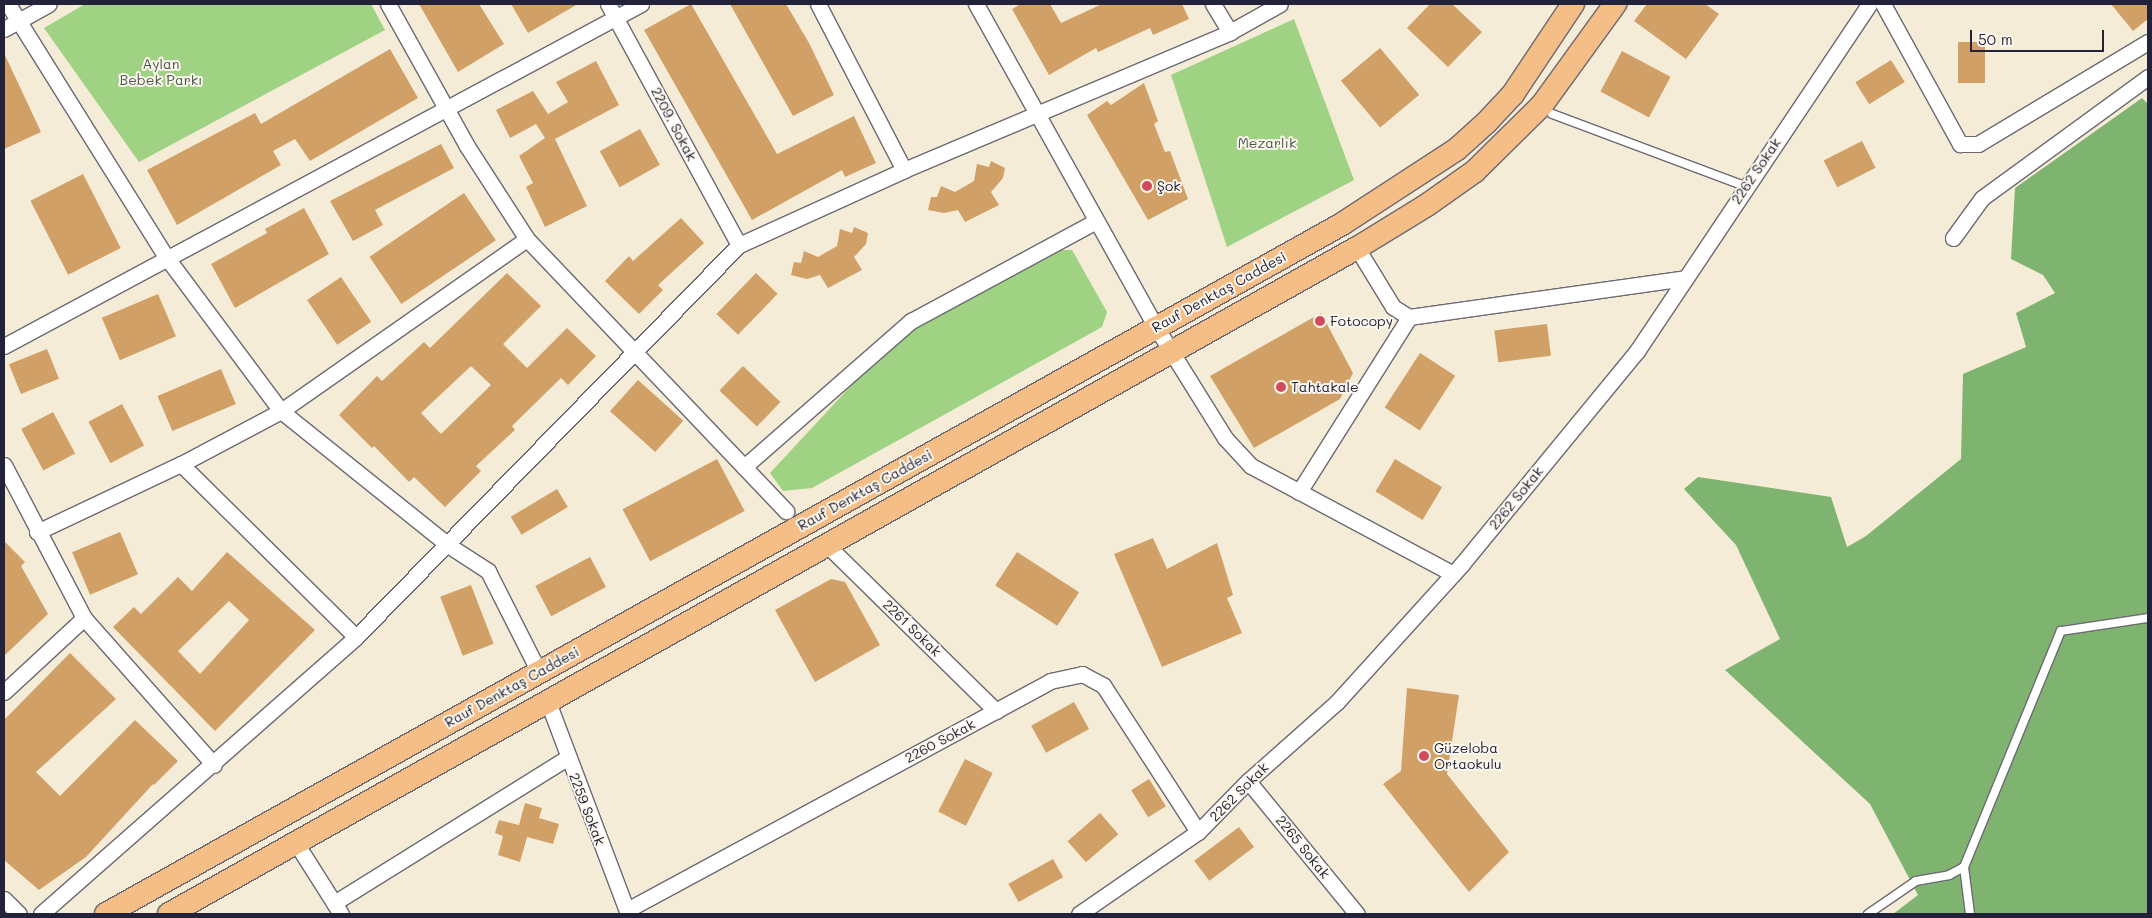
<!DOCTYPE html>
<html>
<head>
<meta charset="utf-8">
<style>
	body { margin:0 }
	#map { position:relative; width:2152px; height:918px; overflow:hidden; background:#f5ecd7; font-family:Mali,sans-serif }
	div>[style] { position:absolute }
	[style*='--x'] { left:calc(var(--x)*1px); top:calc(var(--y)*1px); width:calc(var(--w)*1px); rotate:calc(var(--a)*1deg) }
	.green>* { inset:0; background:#9fd282 }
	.forest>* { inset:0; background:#7fb470 }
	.building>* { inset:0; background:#d1a066; transform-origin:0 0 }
	.roads { filter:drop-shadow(1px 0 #6c6972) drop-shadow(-1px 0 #6c6972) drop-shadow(0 1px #6c6972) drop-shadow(0 -1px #6c6972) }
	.lane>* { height:8px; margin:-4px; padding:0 4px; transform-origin:4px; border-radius:4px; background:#fff }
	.street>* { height:15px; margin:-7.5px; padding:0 7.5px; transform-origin:7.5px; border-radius:7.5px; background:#fff }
	.primary>* { height:22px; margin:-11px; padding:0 11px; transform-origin:11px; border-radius:11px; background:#f6be87 }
	.dots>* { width:14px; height:14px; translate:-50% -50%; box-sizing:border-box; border:2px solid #fbf7ec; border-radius:50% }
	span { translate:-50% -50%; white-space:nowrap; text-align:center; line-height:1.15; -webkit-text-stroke:4px #fbf7ec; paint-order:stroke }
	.park-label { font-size:14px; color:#485750 }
	.street-label { font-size:14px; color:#22223b }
	.poi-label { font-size:14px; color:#22223b }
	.left { translate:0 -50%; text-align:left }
	.frame { position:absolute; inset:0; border:5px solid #22223b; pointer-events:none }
	.scale { position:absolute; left:1970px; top:30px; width:134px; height:22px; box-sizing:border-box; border:2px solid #22223b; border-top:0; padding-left:6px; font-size:15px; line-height:18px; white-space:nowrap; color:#22223b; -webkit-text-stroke:4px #fbf7ec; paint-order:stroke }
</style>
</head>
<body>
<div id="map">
	<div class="green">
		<i style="clip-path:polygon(85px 4px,371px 4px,385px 30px,139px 162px,44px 28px)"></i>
		<i style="clip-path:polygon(1294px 19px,1354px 180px,1227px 247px,1171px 75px)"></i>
		<i style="clip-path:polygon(1062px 250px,1072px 250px,1107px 312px,1102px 327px,812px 488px,783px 491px,770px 473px,874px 361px,927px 320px)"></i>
	</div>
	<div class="forest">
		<i style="clip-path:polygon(2142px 98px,2148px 104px,2148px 914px,1893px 914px,1918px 895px,1870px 804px,1725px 670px,1780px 639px,1736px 545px,1684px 489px,1698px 477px,1831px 497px,1847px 547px,1866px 536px,1961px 459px,1963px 374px,2026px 347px,2016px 313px,2055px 293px,2043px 275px,2011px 259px,2015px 188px)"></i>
	</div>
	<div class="building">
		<i style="clip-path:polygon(419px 4px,479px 4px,504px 44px,458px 72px)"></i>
		<i style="clip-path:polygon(511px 4px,578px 4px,528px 33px)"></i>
		<i style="clip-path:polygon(691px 4px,777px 154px,854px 116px,876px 163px,845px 177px,842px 170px,752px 220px,644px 30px)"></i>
		<i style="clip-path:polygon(730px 4px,786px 4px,809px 43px,834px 95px,793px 116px)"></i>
		<i style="clip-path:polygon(1021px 4px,1050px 4px,1061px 23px,1102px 4px,1182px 4px,1189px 19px,1153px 35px,1150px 28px,1098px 52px,1096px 48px,1049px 75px,1012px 9px)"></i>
		<i style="clip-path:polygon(1430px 4px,1452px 4px,1482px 32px,1448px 67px,1407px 28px)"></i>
		<i style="clip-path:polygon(1647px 4px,1705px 4px,1719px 14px,1686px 59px,1634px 21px)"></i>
		<i style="clip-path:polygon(2111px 4px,2148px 4px,2148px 19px,2133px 31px)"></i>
		<i style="left:1958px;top:42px;width:27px;height:41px"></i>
		<i style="left:1380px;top:48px;width:61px;height:51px;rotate:50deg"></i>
		<i style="clip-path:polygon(390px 49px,418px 98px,310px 161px,295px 139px,273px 151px,281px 165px,177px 225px,147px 170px,255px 113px,261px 124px)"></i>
		<i style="left:1622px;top:51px;width:55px;height:46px;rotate:28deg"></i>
		<i style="clip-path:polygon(4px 53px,41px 132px,4px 149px)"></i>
		<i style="left:1891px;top:60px;width:26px;height:42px;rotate:58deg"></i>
		<i style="clip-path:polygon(596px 61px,619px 105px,555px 139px,587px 206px,545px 227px,526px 187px,533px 183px,519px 156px,545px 138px,536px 124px,510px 138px,496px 110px,533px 91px,548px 114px,568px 102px,556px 82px)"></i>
		<i style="clip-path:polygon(1144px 83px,1158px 121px,1154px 124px,1165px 152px,1170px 151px,1188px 199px,1148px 220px,1087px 115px,1107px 101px,1111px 105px)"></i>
		<i style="left:640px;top:129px;width:41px;height:46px;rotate:61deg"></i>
		<i style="left:1862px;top:141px;width:30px;height:43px;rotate:63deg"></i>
		<i style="clip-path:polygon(441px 144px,454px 168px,375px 210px,383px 225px,353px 241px,330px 201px)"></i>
		<i style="clip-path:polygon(991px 161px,1005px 168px,1003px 178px,991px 192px,999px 205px,965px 222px,958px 210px,944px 213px,928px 210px,931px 197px,937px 197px,941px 186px,955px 192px,974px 181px,977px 164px,989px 167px)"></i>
		<i style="left:83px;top:174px;width:83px;height:59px;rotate:63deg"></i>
		<i style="left:464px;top:193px;width:57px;height:114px;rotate:56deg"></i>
		<i style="clip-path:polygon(304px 208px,329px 254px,235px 308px,211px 264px,267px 233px,265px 229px)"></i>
		<i style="clip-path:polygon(681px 218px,704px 243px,658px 285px,663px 290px,639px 314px,605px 281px,629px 256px,633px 261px)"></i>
		<i style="clip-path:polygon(854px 227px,868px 233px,866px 244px,854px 257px,862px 270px,828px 288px,820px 275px,807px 279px,791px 275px,794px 262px,801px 263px,804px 251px,818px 257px,837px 246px,840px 229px,852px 233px)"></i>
		<i style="clip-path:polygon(evenodd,507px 273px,541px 306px,503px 344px,527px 368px,567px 328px,596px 356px,568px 385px,561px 378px,512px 426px,515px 430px,476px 466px,481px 471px,445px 507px,414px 477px,409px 482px,374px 446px,372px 448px,339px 415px,377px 376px,382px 381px,424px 342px,430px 348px,507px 273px,471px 366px,491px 385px,441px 434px,421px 413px,471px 366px)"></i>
		<i style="left:756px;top:273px;width:30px;height:57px;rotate:44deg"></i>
		<i style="left:341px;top:277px;width:54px;height:41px;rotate:56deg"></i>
		<i style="left:158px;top:294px;width:46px;height:61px;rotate:67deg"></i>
		<i style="clip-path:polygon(1321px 313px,1353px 373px,1340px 399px,1254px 448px,1210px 376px)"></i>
		<i style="left:1547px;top:324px;width:32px;height:53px;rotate:83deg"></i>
		<i style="left:47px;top:349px;width:32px;height:41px;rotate:68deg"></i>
		<i style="left:1420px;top:353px;width:42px;height:65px;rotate:33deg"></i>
		<i style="left:743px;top:366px;width:52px;height:34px;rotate:44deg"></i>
		<i style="left:221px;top:369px;width:38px;height:69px;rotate:67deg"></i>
		<i style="left:638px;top:380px;width:61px;height:42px;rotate:42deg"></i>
		<i style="left:122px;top:404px;width:47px;height:38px;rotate:62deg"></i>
		<i style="left:53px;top:412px;width:47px;height:36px;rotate:62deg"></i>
		<i style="left:717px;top:459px;width:59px;height:107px;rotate:62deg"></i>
		<i style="left:1395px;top:459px;width:55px;height:38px;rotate:31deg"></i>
		<i style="left:557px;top:489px;width:21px;height:54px;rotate:59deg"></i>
		<i style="left:120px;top:532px;width:46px;height:52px;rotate:67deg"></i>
		<i style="clip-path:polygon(1153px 538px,1167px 569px,1217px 543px,1233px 595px,1227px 598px,1242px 633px,1162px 667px,1114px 554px)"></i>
		<i style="clip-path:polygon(4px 541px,25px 562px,21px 566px,48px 614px,4px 656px)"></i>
		<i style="clip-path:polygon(evenodd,227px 552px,315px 630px,215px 731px,113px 627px,134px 607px,141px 614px,178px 577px,192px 591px,227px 552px,229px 601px,249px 620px,200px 674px,178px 651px,229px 601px)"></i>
		<i style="left:1017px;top:552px;width:74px;height:40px;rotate:33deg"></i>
		<i style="left:590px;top:557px;width:34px;height:62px;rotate:62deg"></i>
		<i style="clip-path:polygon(831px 579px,845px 582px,880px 645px,815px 682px,775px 610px)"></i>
		<i style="left:471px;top:585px;width:63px;height:33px;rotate:69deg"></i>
		<i style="clip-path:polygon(70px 653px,116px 699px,36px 772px,60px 796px,135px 720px,178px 761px,154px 785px,153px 784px,86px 857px,39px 890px,4px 860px,4px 720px)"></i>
		<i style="clip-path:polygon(1407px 688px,1459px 695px,1447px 774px,1509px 852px,1469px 892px,1383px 784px,1401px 771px)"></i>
		<i style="left:1074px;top:702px;width:31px;height:49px;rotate:61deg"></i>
		<i style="left:965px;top:759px;width:31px;height:59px;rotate:27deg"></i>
		<i style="left:1149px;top:779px;width:32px;height:21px;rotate:58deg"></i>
		<i style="clip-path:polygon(525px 803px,542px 808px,539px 818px,559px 824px,553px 844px,527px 837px,520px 862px,498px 855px,503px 836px,495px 833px,499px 820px,519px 825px)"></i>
		<i style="left:1100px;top:813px;width:28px;height:43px;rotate:49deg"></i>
		<i style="left:1239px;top:827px;width:25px;height:56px;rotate:53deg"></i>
		<i style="left:1053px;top:859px;width:21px;height:51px;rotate:61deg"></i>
	</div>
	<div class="roads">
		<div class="lane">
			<i style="--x:1552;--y:114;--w:206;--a:20.5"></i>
			<i style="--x:1964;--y:867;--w:255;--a:-67.7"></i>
			<i style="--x:2061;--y:631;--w:88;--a:-8.5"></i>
			<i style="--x:1868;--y:914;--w:58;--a:-34.5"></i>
			<i style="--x:1916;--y:881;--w:34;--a:-10"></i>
			<i style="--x:1949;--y:875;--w:17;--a:-28"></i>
			<i style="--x:1964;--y:867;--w:47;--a:82.7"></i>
		</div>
		<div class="street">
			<i style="--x:8;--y:4;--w:300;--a:58"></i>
			<i style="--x:167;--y:258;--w:191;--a:53.3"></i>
			<i style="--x:281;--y:411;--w:214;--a:38.7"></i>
			<i style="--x:448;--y:545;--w:48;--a:33"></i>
			<i style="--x:488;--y:571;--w:113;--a:63.2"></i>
			<i style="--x:388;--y:4;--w:162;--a:60.9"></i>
			<i style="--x:467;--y:146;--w:111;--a:57.2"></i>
			<i style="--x:527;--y:239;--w:376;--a:46.4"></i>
			<i style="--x:608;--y:4;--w:274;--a:61.5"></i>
			<i style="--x:818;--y:4;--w:187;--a:62.6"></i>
			<i style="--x:976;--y:4;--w:370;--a:60.9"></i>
			<i style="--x:1156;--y:327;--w:131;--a:58.1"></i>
			<i style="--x:1225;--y:438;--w:38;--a:47"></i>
			<i style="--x:1251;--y:466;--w:229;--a:28.1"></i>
			<i style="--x:1213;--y:4;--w:33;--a:59"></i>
			<i style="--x:1883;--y:4;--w:160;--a:61.2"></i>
			<i style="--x:1960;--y:144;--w:18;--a:0"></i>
			<i style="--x:1978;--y:144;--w:198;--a:-31"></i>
			<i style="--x:4;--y:29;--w:51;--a:-29.1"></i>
			<i style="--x:1953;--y:238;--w:49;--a:-54.1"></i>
			<i style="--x:1982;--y:198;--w:205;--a:-36.1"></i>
			<i style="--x:1357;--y:248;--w:69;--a:58.6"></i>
			<i style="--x:1393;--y:307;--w:19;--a:32"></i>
			<i style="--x:1409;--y:317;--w:279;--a:-8"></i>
			<i style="--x:4;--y:346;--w:723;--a:-28.23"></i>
			<i style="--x:181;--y:464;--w:246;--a:44.7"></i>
			<i style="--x:4;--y:465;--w:173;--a:62.4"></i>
			<i style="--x:84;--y:618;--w:196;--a:48.5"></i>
			<i style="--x:744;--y:467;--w:222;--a:-41.2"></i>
			<i style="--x:911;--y:321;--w:210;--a:-28.4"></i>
			<i style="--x:1299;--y:492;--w:207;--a:-57.8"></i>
			<i style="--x:37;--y:532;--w:159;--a:-25.3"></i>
			<i style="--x:181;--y:464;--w:113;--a:-27.9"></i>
			<i style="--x:281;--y:411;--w:300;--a:-35"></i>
			<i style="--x:827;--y:545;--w:237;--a:44.5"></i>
			<i style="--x:4;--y:692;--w:109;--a:-42.8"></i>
			<i style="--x:548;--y:702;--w:227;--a:69.3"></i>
			<i style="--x:1248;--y:781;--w:172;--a:50.7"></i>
			<i style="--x:296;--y:843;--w:84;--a:57.6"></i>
			<i style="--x:4;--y:899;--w:21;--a:45"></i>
			<i style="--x:334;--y:903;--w:274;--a:-31.9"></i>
			<i style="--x:627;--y:910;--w:481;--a:-28.4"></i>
			<i style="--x:1050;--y:681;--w:33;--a:-12"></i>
			<i style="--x:1082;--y:674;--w:24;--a:28"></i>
			<i style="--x:1103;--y:685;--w:175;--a:57.1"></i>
			<i style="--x:41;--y:914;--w:419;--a:-41.3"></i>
			<i style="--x:356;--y:637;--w:548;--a:-45.67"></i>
			<i style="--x:739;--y:245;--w:181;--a:-24.4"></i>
			<i style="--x:904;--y:170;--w:354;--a:-22.9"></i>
			<i style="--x:1230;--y:32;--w:57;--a:-29.2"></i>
			<i style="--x:1079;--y:914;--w:145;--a:-34.6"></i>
			<i style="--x:1198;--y:832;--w:71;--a:-45.6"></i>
			<i style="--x:1248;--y:781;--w:119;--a:-41.6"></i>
			<i style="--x:1337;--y:702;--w:186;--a:-47.8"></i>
			<i style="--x:1462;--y:564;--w:276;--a:-50.6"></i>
			<i style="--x:1637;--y:351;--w:417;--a:-56.2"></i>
		</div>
		<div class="primary">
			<i style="--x:106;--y:914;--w:1416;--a:-29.17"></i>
			<i style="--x:1342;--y:224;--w:137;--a:-33.1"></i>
			<i style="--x:1457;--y:149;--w:39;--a:-42"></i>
			<i style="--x:1486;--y:123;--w:40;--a:-47"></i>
			<i style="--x:1513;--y:94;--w:108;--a:-56.3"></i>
			<i style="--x:169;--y:914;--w:1362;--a:-29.28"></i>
			<i style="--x:1357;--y:248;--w:82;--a:-31.6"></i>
			<i style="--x:1427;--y:205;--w:59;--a:-35.3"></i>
			<i style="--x:1475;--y:171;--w:94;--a:-44.6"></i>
			<i style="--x:1542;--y:105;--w:125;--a:-54.1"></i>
		</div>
	</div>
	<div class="dots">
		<i style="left:1147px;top:186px;background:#d1495b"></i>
		<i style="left:1320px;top:321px;background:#d1495b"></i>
		<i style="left:1281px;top:387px;background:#d1495b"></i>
		<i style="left:1424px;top:756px;background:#d1495b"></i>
	</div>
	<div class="park-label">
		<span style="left:161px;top:72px">Aylan<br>Bebek Parkı</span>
		<span style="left:1267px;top:143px">Mezarlık</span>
	</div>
	<div class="street-label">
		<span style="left:674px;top:124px;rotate:62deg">2209. Sokak</span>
		<span style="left:1756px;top:171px;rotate:-56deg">2262 Sokak</span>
		<span style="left:1219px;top:292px;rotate:-29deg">Rauf Denktaş Caddesi</span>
		<span style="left:865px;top:490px;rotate:-29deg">Rauf Denktaş Caddesi</span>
		<span style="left:1516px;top:498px;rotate:-51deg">2262 Sokak</span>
		<span style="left:912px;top:628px;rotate:44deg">2261 Sokak</span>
		<span style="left:512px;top:687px;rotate:-29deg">Rauf Denktaş Caddesi</span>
		<span style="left:940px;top:741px;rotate:-28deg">2260 Sokak</span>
		<span style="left:1239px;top:792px;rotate:-45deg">2262 Sokak</span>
		<span style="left:587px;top:809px;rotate:69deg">2259 Sokak</span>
		<span style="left:1303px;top:847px;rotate:51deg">2265 Sokak</span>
	</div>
	<div class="poi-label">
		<span class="left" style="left:1157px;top:186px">Şok</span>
		<span class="left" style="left:1330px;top:321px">Fotocopy</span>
		<span class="left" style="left:1291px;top:387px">Tahtakale</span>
		<span class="left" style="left:1434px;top:756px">Güzeloba<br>Ortaokulu</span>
	</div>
	<div class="frame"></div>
	<div class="scale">50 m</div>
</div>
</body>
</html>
